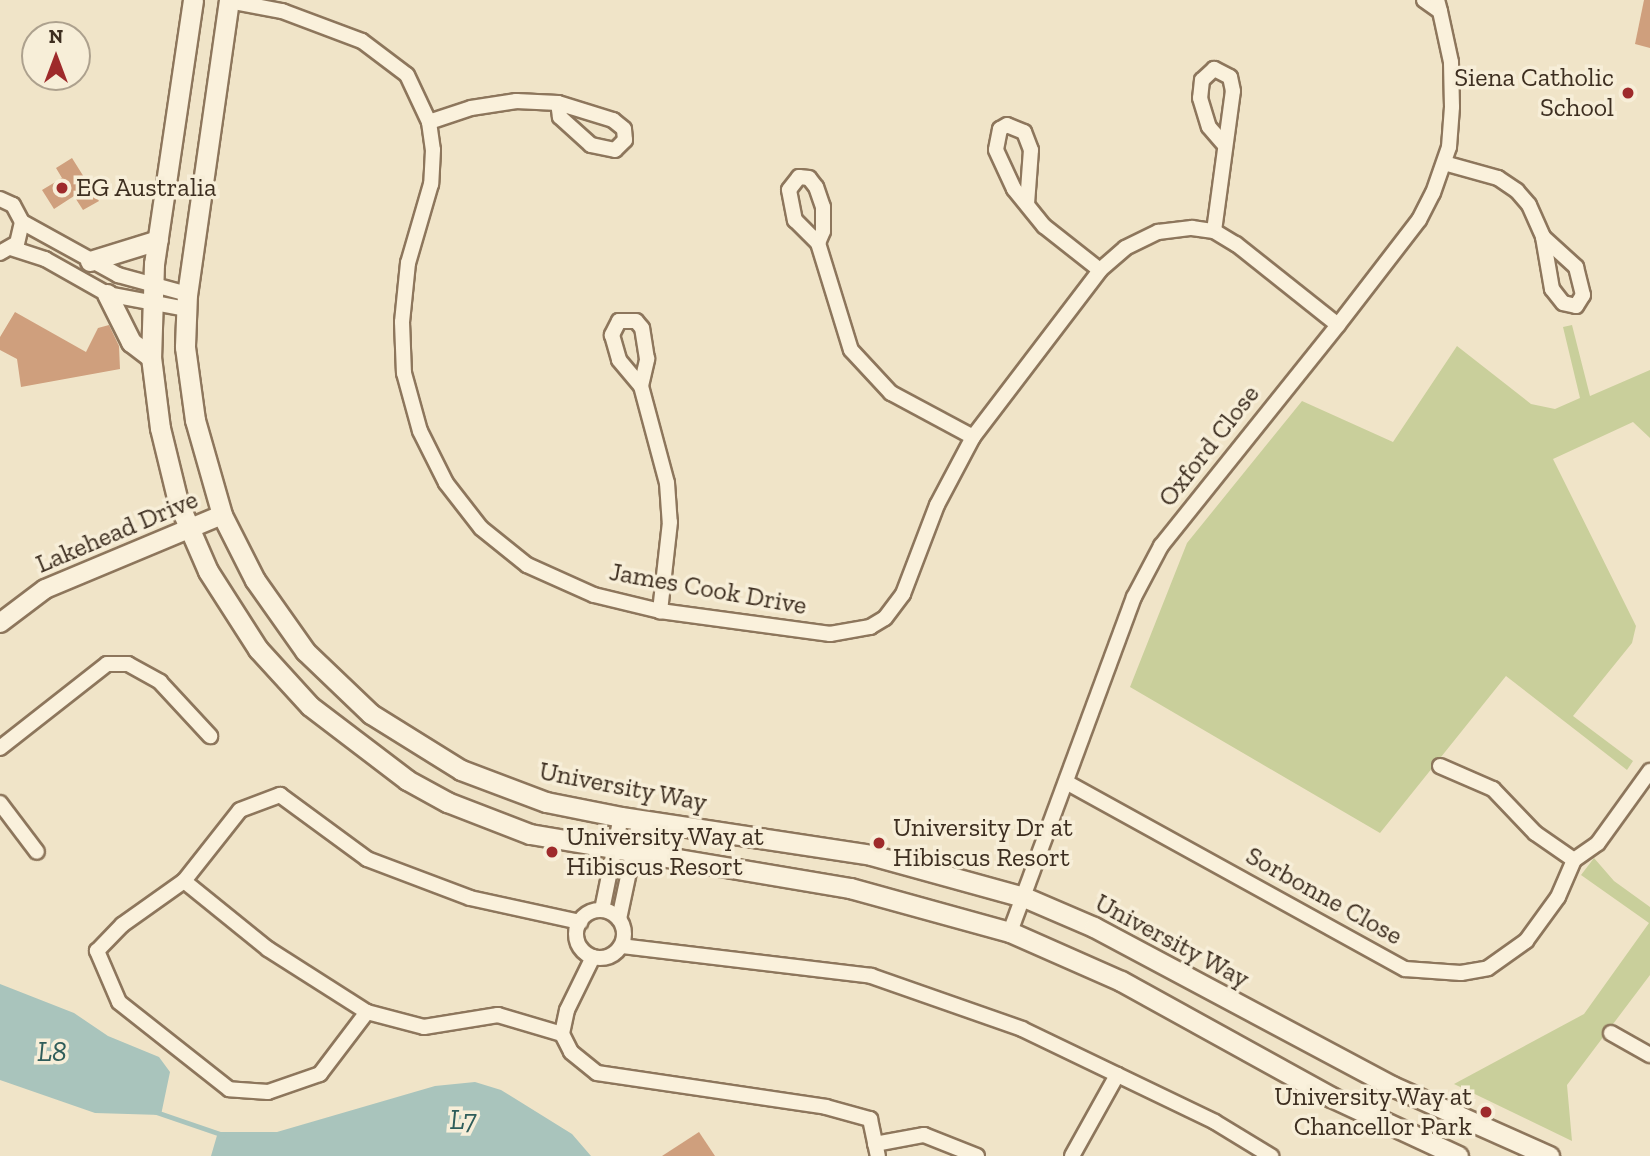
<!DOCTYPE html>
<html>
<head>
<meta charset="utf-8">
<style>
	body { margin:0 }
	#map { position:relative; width:1650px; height:1156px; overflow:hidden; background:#f0e4c8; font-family:"Zilla Slab",serif }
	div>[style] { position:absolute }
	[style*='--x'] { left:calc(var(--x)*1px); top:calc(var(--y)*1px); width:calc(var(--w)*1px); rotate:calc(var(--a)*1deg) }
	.green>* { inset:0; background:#c9cf9b }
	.water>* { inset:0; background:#a9c4bc }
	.stream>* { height:5px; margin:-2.5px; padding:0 2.5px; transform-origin:2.5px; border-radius:2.5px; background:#a9c4bc }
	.building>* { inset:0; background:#cf9f7d }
	.roads { filter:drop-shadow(2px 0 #8d765c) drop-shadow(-2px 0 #8d765c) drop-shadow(0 2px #8d765c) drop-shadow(0 -2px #8d765c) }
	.minor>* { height:14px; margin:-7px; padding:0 7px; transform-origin:7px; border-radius:7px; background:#faf1dc }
	.minor>.ring { margin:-7px; padding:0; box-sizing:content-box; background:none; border:14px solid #faf1dc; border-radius:50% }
	.tertiary>* { height:18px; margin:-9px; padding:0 9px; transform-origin:9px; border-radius:9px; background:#faf1dc }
	.secondary>* { height:19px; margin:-9.5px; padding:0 9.5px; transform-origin:9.5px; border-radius:9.5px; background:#faf1dc }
	.dots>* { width:19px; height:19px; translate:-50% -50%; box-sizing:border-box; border:4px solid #f7eed8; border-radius:50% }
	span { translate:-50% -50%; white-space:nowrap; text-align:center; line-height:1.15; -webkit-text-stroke:7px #f7eed8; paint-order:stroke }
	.poi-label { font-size:26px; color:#3d2e20 }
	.right { translate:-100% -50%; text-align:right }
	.left { translate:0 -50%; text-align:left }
	.street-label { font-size:26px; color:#3d2e20 }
	.water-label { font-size:28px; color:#2f5d5a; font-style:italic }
	.north { position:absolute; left:21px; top:21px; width:70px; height:70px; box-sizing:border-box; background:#f7eed8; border:2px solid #ada18e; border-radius:50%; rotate:0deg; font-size:19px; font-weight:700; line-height:28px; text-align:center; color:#3d2e20 }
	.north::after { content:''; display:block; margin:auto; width:24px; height:32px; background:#9e2a2b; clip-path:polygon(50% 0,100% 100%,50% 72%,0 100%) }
</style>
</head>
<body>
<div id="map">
	<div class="green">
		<i style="clip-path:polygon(1572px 325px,1590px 396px,1650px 370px,1650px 438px,1633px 422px,1553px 459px,1636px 626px,1632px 643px,1573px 716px,1633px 761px,1627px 770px,1506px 676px,1380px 833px,1130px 687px,1187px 543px,1302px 401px,1393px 442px,1457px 346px,1531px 404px,1555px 409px,1580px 398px,1563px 327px)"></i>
		<i style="clip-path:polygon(1594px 858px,1614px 881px,1650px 907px,1650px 975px,1567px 1085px,1572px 1141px,1454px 1084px,1584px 1014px,1649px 923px,1581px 875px)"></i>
	</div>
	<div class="water">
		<i style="clip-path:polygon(0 984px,74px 1013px,108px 1036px,159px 1057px,170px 1072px,161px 1115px,95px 1113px,0 1080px)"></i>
		<i style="clip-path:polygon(475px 1082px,501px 1090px,572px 1134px,591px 1156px,211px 1156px,218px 1132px,277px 1132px,435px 1086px)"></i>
	</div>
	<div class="stream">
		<i style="--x:156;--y:1112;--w:71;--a:18.9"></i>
	</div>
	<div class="building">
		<i style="clip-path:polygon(1644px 0,1650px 0,1650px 48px,1635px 44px)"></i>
		<i style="clip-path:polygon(72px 158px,99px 201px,83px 210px,74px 196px,54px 209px,42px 190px,62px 178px,56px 168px)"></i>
		<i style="clip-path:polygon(15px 312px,86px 352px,98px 328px,109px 325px,119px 346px,120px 369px,21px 387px,17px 359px,0 350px,0 337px)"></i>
		<i style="clip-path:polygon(699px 1132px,715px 1156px,662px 1156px)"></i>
	</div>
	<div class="roads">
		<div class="minor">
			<i style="--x:1424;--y:0;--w:19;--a:35"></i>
			<i style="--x:1440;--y:11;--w:11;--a:-105"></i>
			<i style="--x:229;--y:1;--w:54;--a:10.7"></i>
			<i style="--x:282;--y:11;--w:85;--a:20.6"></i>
			<i style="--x:362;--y:41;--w:56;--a:37.1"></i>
			<i style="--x:407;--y:75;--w:52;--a:64.9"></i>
			<i style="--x:429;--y:122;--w:28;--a:82"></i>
			<i style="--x:433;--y:150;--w:34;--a:93"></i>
			<i style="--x:431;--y:184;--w:82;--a:106.2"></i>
			<i style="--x:408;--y:263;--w:59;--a:95.8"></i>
			<i style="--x:402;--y:322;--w:51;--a:87.8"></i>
			<i style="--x:404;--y:373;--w:60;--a:74.6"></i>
			<i style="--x:420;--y:431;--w:58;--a:63.4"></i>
			<i style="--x:446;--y:483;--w:57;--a:52.1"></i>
			<i style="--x:481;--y:528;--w:59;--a:38.8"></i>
			<i style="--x:527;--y:565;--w:73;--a:24.1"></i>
			<i style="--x:594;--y:595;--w:68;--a:13.6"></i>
			<i style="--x:660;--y:611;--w:172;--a:7.7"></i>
			<i style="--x:830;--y:634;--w:41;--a:-9.9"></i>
			<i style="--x:870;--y:627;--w:17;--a:-31"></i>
			<i style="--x:885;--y:618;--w:30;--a:-53"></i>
			<i style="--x:903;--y:594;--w:95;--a:-69.1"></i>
			<i style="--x:937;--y:505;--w:77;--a:-62.1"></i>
			<i style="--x:973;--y:437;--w:210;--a:-52.7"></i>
			<i style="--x:1100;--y:270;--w:33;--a:-41"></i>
			<i style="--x:1125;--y:248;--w:37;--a:-26"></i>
			<i style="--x:1158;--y:232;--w:34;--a:-7"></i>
			<i style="--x:1192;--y:228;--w:22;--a:8"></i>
			<i style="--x:1214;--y:231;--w:26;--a:31"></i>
			<i style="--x:1236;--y:244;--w:130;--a:38.5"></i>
			<i style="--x:429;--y:122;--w:44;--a:-18.4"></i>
			<i style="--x:471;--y:108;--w:46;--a:-8.8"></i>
			<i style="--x:516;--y:101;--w:42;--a:2.7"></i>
			<i style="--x:558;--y:103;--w:58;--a:17.2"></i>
			<i style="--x:613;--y:120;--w:14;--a:39"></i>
			<i style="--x:624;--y:129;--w:11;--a:85"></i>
			<i style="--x:625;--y:140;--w:14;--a:135"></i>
			<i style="--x:615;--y:150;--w:25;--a:-168"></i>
			<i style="--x:591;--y:145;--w:42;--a:-137.9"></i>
			<i style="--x:560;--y:117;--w:14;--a:-98"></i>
			<i style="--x:1444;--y:163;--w:56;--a:15.5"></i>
			<i style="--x:1498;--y:178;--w:23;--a:34"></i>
			<i style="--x:1517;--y:191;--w:18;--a:49"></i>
			<i style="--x:1529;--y:205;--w:35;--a:66"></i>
			<i style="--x:0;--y:199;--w:14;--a:25"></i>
			<i style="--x:13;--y:205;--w:19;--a:62"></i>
			<i style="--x:22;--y:222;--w:22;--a:103"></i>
			<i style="--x:17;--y:243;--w:20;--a:150"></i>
			<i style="--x:1027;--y:204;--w:54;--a:-85.8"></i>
			<i style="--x:1031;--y:150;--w:19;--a:-111"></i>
			<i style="--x:1024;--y:132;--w:18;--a:-158"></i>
			<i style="--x:1007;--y:125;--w:8;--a:150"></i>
			<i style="--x:1000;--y:129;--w:21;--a:101"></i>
			<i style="--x:996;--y:150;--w:43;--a:65.2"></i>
			<i style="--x:1014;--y:189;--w:48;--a:51"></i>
			<i style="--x:1044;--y:226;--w:71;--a:38.2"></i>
			<i style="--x:22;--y:222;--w:110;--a:28.9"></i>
			<i style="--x:118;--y:275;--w:72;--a:15.4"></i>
			<i style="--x:1214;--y:231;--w:141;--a:-82.3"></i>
			<i style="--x:1233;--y:91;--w:14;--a:-102"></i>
			<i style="--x:1230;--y:77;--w:18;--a:-153"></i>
			<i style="--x:1214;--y:69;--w:16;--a:137"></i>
			<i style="--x:1202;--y:80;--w:18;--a:96"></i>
			<i style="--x:1200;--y:98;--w:30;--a:73"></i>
			<i style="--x:1209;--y:127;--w:21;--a:49"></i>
			<i style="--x:1543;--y:237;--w:45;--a:42.3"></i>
			<i style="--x:1576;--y:267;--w:29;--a:76"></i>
			<i style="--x:1583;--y:295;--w:13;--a:122"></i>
			<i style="--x:1576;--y:306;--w:13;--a:-167"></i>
			<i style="--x:1563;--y:303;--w:18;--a:-128"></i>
			<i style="--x:1552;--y:289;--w:53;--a:-99.8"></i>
			<i style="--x:818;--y:243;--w:13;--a:-67"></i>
			<i style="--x:823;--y:231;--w:24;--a:-90"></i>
			<i style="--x:823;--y:207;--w:21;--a:-109"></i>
			<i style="--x:816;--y:187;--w:11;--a:-128"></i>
			<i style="--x:809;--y:178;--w:10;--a:-174"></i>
			<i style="--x:799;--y:177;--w:16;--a:128"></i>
			<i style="--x:789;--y:190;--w:31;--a:79"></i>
			<i style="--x:795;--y:220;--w:33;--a:45"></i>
			<i style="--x:818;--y:243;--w:112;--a:72.9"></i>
			<i style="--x:851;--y:350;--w:59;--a:47.1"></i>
			<i style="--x:891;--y:393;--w:93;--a:28.2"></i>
			<i style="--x:11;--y:248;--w:36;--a:18"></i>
			<i style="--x:45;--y:259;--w:71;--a:29.4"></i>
			<i style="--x:107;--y:294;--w:80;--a:10.8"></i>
			<i style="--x:641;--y:386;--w:28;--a:-77"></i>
			<i style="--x:647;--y:359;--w:31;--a:-99"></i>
			<i style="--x:642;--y:328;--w:9;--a:-131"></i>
			<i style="--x:636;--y:321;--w:17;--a:180"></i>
			<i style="--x:619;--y:321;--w:16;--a:117"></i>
			<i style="--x:612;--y:335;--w:26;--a:74"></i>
			<i style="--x:619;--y:360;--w:34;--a:50"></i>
			<i style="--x:641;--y:386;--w:100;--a:75"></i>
			<i style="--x:667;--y:483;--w:39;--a:86"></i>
			<i style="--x:670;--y:522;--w:90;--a:96.4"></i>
			<i style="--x:0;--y:748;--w:136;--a:-38.1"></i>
			<i style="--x:107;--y:664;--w:21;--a:0"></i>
			<i style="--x:128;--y:664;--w:37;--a:29"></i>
			<i style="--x:160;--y:682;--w:74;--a:47.2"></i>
			<i style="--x:1440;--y:766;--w:58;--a:23.5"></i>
			<i style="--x:1493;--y:789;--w:61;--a:46.3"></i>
			<i style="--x:1535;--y:833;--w:47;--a:34.7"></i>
			<i style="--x:1066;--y:782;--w:387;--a:28.9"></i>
			<i style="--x:1405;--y:969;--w:56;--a:4.1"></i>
			<i style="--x:1461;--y:973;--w:27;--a:-10"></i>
			<i style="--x:1488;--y:968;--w:47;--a:-35.4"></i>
			<i style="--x:1526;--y:941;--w:54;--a:-54"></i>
			<i style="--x:1558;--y:897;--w:40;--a:-66.6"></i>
			<i style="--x:1574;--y:860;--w:29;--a:-35"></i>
			<i style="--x:1598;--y:843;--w:89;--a:-54.2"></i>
			<i style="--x:0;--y:803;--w:61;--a:52.9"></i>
			<i style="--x:184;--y:881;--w:108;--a:39"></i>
			<i style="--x:268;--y:949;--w:117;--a:32.5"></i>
			<i style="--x:602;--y:910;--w:95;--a:-78.5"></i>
			<i class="ring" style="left:576px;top:910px;width:34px;height:34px"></i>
			<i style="--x:619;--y:919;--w:101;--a:-78"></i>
			<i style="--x:1010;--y:932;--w:357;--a:-69.7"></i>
			<i style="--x:1134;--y:597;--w:58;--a:-62.1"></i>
			<i style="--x:1161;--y:546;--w:283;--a:-51.3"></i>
			<i style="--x:1338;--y:325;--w:133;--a:-52.4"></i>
			<i style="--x:1419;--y:220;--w:30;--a:-63"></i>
			<i style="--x:1433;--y:193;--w:49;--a:-70.8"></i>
			<i style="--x:1449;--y:147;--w:40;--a:-85.7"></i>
			<i style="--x:1452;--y:107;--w:45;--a:-91.3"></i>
			<i style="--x:1451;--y:62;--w:52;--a:-102.2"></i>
			<i style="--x:621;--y:946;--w:252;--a:6.8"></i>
			<i style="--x:871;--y:976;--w:160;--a:19.3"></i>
			<i style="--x:1022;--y:1029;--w:214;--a:25.7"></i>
			<i style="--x:1215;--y:1122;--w:66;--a:31.3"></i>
			<i style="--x:593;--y:957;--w:59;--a:116.1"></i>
			<i style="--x:567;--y:1010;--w:25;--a:102"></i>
			<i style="--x:562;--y:1034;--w:20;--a:63"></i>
			<i style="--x:571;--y:1052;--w:33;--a:39"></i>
			<i style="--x:597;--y:1073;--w:232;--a:8.4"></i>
			<i style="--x:826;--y:1107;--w:46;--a:15.3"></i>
			<i style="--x:870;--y:1119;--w:38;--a:78"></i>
			<i style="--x:1611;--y:1033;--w:45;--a:29.4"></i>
			<i style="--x:562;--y:1034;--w:67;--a:-163.5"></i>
			<i style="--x:498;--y:1015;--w:75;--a:170.8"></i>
			<i style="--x:424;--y:1027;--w:59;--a:-165.3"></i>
			<i style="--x:367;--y:1012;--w:78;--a:127.2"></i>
			<i style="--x:320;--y:1074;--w:55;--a:160.9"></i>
			<i style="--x:268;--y:1092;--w:39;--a:-176"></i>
			<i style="--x:229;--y:1089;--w:140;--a:-141.7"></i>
			<i style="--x:119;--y:1002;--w:56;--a:-113.3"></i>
			<i style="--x:97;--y:951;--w:36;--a:-46"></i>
			<i style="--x:122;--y:925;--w:76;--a:-35.4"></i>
			<i style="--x:184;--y:881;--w:90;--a:-51.7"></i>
			<i style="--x:240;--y:810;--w:43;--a:-20.6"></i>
			<i style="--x:280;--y:795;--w:108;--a:36.3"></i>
			<i style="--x:367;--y:859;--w:110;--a:20.7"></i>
			<i style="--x:470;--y:898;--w:113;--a:12.3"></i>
			<i style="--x:875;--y:1144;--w:50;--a:-10.4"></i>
			<i style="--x:924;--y:1135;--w:57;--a:21.6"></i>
			<i style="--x:1072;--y:1156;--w:93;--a:-60.9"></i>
		</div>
		<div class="tertiary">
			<i style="--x:0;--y:623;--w:56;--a:-37.1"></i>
			<i style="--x:45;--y:589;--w:192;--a:-22.7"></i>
		</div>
		<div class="secondary">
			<i style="--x:193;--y:0;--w:267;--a:98.4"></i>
			<i style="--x:154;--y:264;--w:93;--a:91.8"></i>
			<i style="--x:151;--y:357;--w:72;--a:82.8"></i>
			<i style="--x:160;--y:428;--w:76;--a:76.3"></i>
			<i style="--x:178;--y:502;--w:75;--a:66.5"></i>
			<i style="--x:208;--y:571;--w:93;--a:57.3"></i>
			<i style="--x:258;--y:649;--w:77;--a:47.6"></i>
			<i style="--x:310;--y:706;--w:122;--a:37.3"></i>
			<i style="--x:407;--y:780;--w:46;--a:28.8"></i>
			<i style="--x:447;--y:802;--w:89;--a:21.1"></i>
			<i style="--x:530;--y:834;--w:325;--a:9.6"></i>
			<i style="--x:850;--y:888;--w:166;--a:15.4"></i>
			<i style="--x:1010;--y:932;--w:121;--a:23.8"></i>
			<i style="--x:1121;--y:981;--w:240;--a:28.9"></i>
			<i style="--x:1331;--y:1097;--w:140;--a:24.9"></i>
			<i style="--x:229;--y:0;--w:297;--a:98.1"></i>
			<i style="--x:187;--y:294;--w:53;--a:92.2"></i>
			<i style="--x:185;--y:347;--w:74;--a:82.2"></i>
			<i style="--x:195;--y:420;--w:99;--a:74.1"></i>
			<i style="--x:222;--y:515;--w:73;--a:63.1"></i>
			<i style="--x:255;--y:580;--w:87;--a:54.8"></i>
			<i style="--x:305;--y:651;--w:91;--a:43.7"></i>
			<i style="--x:371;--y:714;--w:106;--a:31.9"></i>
			<i style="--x:461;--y:770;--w:91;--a:20.6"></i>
			<i style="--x:546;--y:802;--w:76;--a:11.3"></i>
			<i style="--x:621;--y:817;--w:253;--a:8.6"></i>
			<i style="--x:871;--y:855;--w:159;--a:15.4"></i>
			<i style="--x:1024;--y:897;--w:76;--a:23.2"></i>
			<i style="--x:1094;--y:927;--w:338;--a:28.1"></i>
			<i style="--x:1392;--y:1086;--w:172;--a:24"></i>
			<i style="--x:90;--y:261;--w:71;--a:-17.2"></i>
			<i style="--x:107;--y:294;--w:54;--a:63.4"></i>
			<i style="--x:131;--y:342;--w:25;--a:37"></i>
		</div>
	</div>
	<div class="dots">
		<i style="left:1628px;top:93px;background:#9e2a2b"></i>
		<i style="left:62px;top:188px;background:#9e2a2b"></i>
		<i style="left:879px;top:843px;background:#9e2a2b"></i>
		<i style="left:552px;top:852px;background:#9e2a2b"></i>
		<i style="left:1486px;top:1112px;background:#9e2a2b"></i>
	</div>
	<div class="poi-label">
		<span class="right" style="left:1614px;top:93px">Siena Catholic<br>School</span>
		<span class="left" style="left:76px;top:188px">EG Australia</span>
		<span class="left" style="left:893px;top:843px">University Dr at<br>Hibiscus Resort</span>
		<span class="left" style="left:566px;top:852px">University Way at<br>Hibiscus Resort</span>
		<span class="right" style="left:1472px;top:1112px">University Way at<br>Chancellor Park</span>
	</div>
	<div class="street-label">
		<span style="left:1209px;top:446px;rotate:-52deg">Oxford Close</span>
		<span style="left:117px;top:532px;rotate:-23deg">Lakehead Drive</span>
		<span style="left:708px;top:589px;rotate:10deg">James Cook Drive</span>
		<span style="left:623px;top:787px;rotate:11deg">University Way</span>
		<span style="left:1324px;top:896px;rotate:29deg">Sorbonne Close</span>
		<span style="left:1172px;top:941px;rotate:28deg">University Way</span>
	</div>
	<div class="water-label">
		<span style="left:52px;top:1052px">L8</span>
		<span style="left:463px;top:1120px">L7</span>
	</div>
	<div class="north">N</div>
</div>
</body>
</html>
